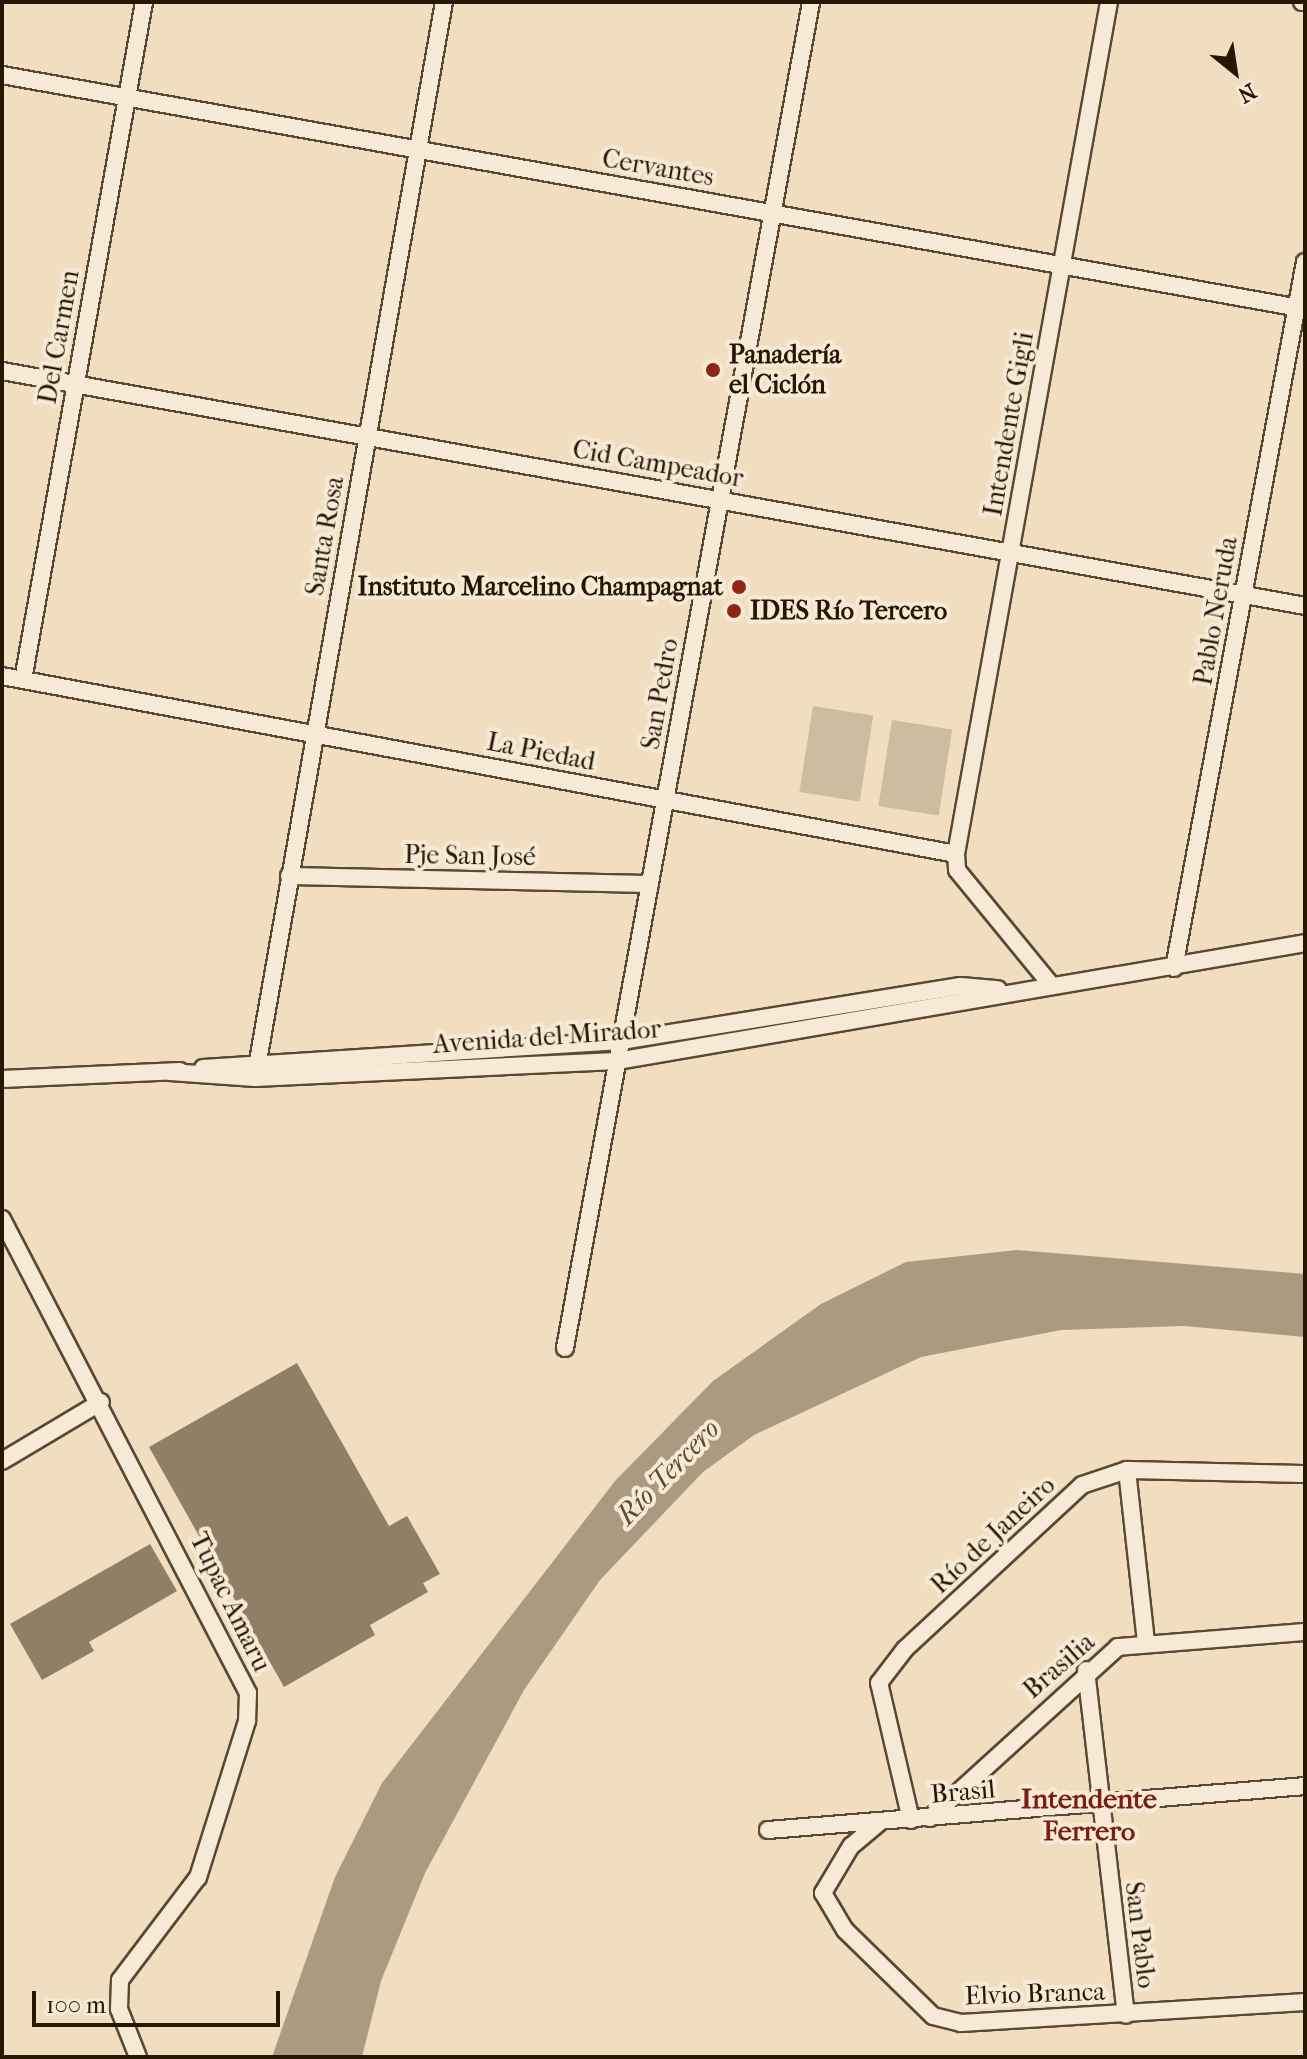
<!DOCTYPE html>
<html>
<head>
<meta charset="utf-8">
<style>
	body { margin:0 }
	#map { position:relative; width:1307px; height:2059px; overflow:hidden; background:#f1dec0; font-family:"IM FELL French Canon",serif }
	div>[style] { position:absolute }
	[style*='--x'] { left:calc(var(--x)*1px); top:calc(var(--y)*1px); width:calc(var(--w)*1px); rotate:calc(var(--a)*1deg) }
	.green>* { inset:0; background:#cebca0; transform-origin:0 0 }
	.water>* { inset:0; background:#ac9a80 }
	.building>* { inset:0; background:#907e66 }
	.roads { filter:drop-shadow(2px 0 #594833) drop-shadow(-2px 0 #594833) drop-shadow(0 2px #594833) drop-shadow(0 -2px #594833) }
	.minor>* { height:16px; margin:-8px; padding:0 8px; transform-origin:8px; border-radius:8px; background:#f6ead6 }
	.dots>* { width:22px; height:22px; translate:-50% -50%; box-sizing:border-box; border:4px solid #f6ead6; border-radius:50% }
	span { translate:-50% -50%; white-space:nowrap; text-align:center; line-height:1.15; -webkit-text-stroke:8px #f6ead6; paint-order:stroke }
	.street-label { font-size:26px; color:#261604 }
	.poi-label { font-size:26px; color:#261604; font-weight:700 }
	.left { translate:0 -50%; text-align:left }
	.right { translate:-100% -50%; text-align:right }
	.water-label { font-size:28px; color:#5c4b36; font-style:italic }
	.neighbourhood-label { font-size:28px; color:#7a1f14; font-weight:700 }
	.frame { position:absolute; inset:0; border:4px solid #261604; pointer-events:none }
	.north { position:absolute; left:1195px; top:32px; width:80px; height:80px; -webkit-text-stroke:6px #f6ead6; paint-order:stroke; rotate:150deg; font-size:22px; font-weight:700; line-height:32px; text-align:center; color:#261604 }
	.north::after { content:''; display:block; margin:auto; width:28px; height:36px; background:#261604; clip-path:polygon(50% 0,100% 100%,50% 72%,0 100%) }
	.scale { position:absolute; left:32px; top:1991px; width:248px; height:36px; box-sizing:border-box; border:4px solid #261604; border-top:0; padding-left:10px; font-size:24px; line-height:28px; white-space:nowrap; color:#261604; -webkit-text-stroke:6px #f6ead6; paint-order:stroke }
</style>
</head>
<body>
<div id="map">
	<div class="green">
		<i style="left:813px;top:706px;width:61px;height:87px;rotate:9deg"></i>
		<i style="left:892px;top:720px;width:61px;height:87px;rotate:9deg"></i>
	</div>
	<div class="water">
		<i style="clip-path:polygon(1017px 1250px,1305px 1274px,1305px 1337px,1184px 1326px,1061px 1330px,921px 1357px,754px 1435px,703px 1472px,600px 1580px,524px 1690px,425px 1873px,381px 1981px,362px 2057px,272px 2057px,335px 1877px,382px 1783px,615px 1481px,713px 1381px,821px 1304px,906px 1262px)"></i>
	</div>
	<div class="building">
		<i style="clip-path:polygon(297px 1363px,389px 1526px,407px 1516px,440px 1574px,423px 1583px,428px 1592px,370px 1625px,375px 1635px,284px 1687px,149px 1447px)"></i>
		<i style="clip-path:polygon(150px 1544px,177px 1591px,89px 1642px,94px 1651px,42px 1680px,10px 1624px)"></i>
	</div>
	<div class="roads">
		<div class="minor">
			<i style="--x:1302;--y:2;--w:3;--a:0"></i>
			<i style="--x:2;--y:75;--w:1324;--a:10.18"></i>
			<i style="--x:2;--y:371;--w:1324;--a:10.22"></i>
			<i style="--x:2;--y:676;--w:970;--a:10.57"></i>
			<i style="--x:956;--y:854;--w:16;--a:86"></i>
			<i style="--x:957;--y:870;--w:149;--a:50.7"></i>
			<i style="--x:23;--y:680;--w:689;--a:-79.88"></i>
			<i style="--x:956;--y:854;--w:866;--a:-79.82"></i>
			<i style="--x:289;--y:876;--w:361;--a:1.3"></i>
			<i style="--x:1174;--y:968;--w:718;--a:-79.49"></i>
			<i style="--x:203;--y:1068;--w:419;--a:-3.7"></i>
			<i style="--x:621;--y:1041;--w:344;--a:-9.2"></i>
			<i style="--x:961;--y:986;--w:37;--a:5"></i>
			<i style="--x:170;--y:1072;--w:85;--a:4"></i>
			<i style="--x:255;--y:1078;--w:362;--a:-2.7"></i>
			<i style="--x:617;--y:1061;--w:698;--a:-9.73"></i>
			<i style="--x:255;--y:1078;--w:1092;--a:-80.04"></i>
			<i style="--x:2;--y:1079;--w:178;--a:-2.6"></i>
			<i style="--x:2;--y:1219;--w:534;--a:62.57"></i>
			<i style="--x:248;--y:1693;--w:28;--a:92"></i>
			<i style="--x:247;--y:1721;--w:164;--a:107.4"></i>
			<i style="--x:198;--y:1877;--w:129;--a:127.1"></i>
			<i style="--x:120;--y:1980;--w:29;--a:92"></i>
			<i style="--x:119;--y:2009;--w:52;--a:68.4"></i>
			<i style="--x:565;--y:1348;--w:1368;--a:-79.64"></i>
			<i style="--x:2;--y:1461;--w:115;--a:-30.8"></i>
			<i style="--x:1127;--y:1470;--w:172;--a:83.7"></i>
			<i style="--x:1086;--y:1670;--w:347;--a:83.4"></i>
			<i style="--x:930;--y:1818;--w:254;--a:-42.3"></i>
			<i style="--x:1118;--y:1647;--w:188;--a:-4.6"></i>
			<i style="--x:911;--y:1820;--w:141;--a:-103.1"></i>
			<i style="--x:879;--y:1683;--w:43;--a:-52.6"></i>
			<i style="--x:905;--y:1649;--w:241;--a:-42.8"></i>
			<i style="--x:1082;--y:1485;--w:47;--a:-18.4"></i>
			<i style="--x:1127;--y:1470;--w:178;--a:1.3"></i>
			<i style="--x:881;--y:1821;--w:39;--a:140"></i>
			<i style="--x:851;--y:1846;--w:55;--a:120.8"></i>
			<i style="--x:823;--y:1893;--w:43;--a:59.3"></i>
			<i style="--x:845;--y:1930;--w:123;--a:44.3"></i>
			<i style="--x:933;--y:2016;--w:29;--a:14"></i>
			<i style="--x:961;--y:2023;--w:345;--a:-3.5"></i>
			<i style="--x:768;--y:1830;--w:539;--a:-4.68"></i>
		</div>
	</div>
	<div class="dots">
		<i style="left:713px;top:370px;background:#8f2418"></i>
		<i style="left:739px;top:587px;background:#8f2418"></i>
		<i style="left:734px;top:611px;background:#8f2418"></i>
	</div>
	<div class="street-label">
		<span style="left:658px;top:168px;rotate:10deg">Cervantes</span>
		<span style="left:59px;top:337px;rotate:-80deg">Del Carmen</span>
		<span style="left:1009px;top:424px;rotate:-80deg">Intendente Gigli</span>
		<span style="left:658px;top:464px;rotate:10deg">Cid Campeador</span>
		<span style="left:325px;top:536px;rotate:-80deg">Santa Rosa</span>
		<span style="left:1216px;top:611px;rotate:-80deg">Pablo Neruda</span>
		<span style="left:660px;top:694px;rotate:-80deg">San Pedro</span>
		<span style="left:541px;top:752px;rotate:11deg">La Piedad</span>
		<span style="left:470px;top:856px;rotate:1deg">Pje San José</span>
		<span style="left:547px;top:1037px;rotate:-4deg">Avenida del Mirador</span>
		<span style="left:993px;top:1535px;rotate:-43deg">Río de Janeiro</span>
		<span style="left:230px;top:1602px;rotate:64deg">Tupac Amaru</span>
		<span style="left:1059px;top:1666px;rotate:-41deg">Brasilia</span>
		<span style="left:963px;top:1792px;rotate:-5deg">Brasil</span>
		<span style="left:1140px;top:1935px;rotate:83deg">San Pablo</span>
		<span style="left:1035px;top:1994px;rotate:-2deg">Elvio Branca</span>
	</div>
	<div class="poi-label">
		<span class="left" style="left:729px;top:370px">Panadería<br>el Ciclón</span>
		<span class="right" style="left:723px;top:587px">Instituto Marcelino Champagnat</span>
		<span class="left" style="left:750px;top:611px">IDES Río Tercero</span>
	</div>
	<div class="water-label">
		<span style="left:668px;top:1472px;rotate:-46deg">Río Tercero</span>
	</div>
	<div class="neighbourhood-label">
		<span style="left:1089px;top:1815px">Intendente<br>Ferrero</span>
	</div>
	<div class="frame"></div>
	<div class="north">N</div>
	<div class="scale">100 m</div>
</div>
</body>
</html>
